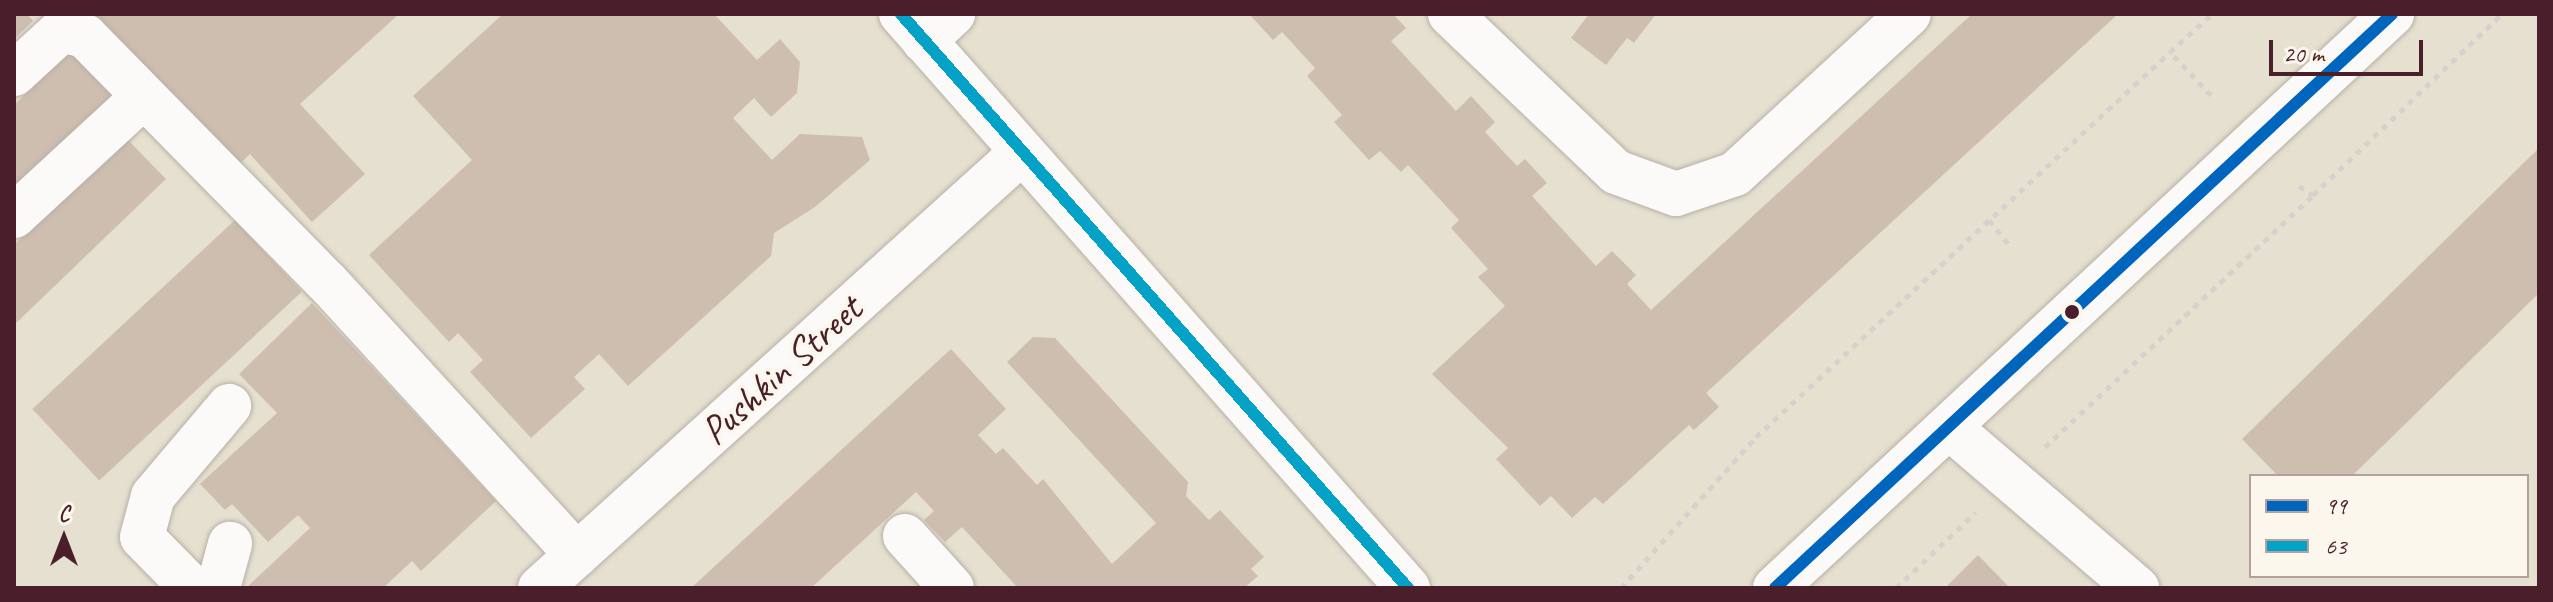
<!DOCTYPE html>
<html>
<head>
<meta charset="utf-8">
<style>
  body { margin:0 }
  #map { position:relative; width:2553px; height:602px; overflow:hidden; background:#e6e0d0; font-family:Caveat,sans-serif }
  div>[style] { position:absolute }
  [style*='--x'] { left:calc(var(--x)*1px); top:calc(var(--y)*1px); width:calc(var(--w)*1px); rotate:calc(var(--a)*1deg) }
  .building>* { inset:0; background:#cebeb0; transform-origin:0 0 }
  .path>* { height:5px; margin-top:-2.5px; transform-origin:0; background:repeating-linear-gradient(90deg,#d5d2ce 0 6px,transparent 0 12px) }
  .roads { filter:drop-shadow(0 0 2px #b7b0a6) drop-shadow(0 0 2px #b7b0a6) }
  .minor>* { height:44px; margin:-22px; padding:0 22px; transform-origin:22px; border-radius:22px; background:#fbfaf8 }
  .major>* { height:44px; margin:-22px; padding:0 22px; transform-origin:22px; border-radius:22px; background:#fbfaf8 }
  .bus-1>* { height:12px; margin:-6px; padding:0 6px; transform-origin:6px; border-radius:6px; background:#0065bd }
  .bus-2>* { height:12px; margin:-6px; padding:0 6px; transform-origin:6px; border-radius:6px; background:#04a2c6 }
  .dots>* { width:22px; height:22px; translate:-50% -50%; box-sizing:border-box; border:4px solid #fbf7ec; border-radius:50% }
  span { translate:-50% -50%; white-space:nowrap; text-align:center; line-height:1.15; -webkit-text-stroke:7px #fbf7ec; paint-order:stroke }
  .street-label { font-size:40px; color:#4a1f2b }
  .frame { position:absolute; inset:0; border:16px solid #4a1f2b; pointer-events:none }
  .legend { position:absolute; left:2249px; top:474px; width:280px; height:104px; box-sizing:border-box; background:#fbf7ec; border:2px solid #b4a19f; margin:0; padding:10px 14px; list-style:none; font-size:24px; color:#4a1f2b }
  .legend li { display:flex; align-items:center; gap:16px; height:40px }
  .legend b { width:40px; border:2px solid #b4a19f }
  .north { position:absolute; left:24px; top:498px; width:80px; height:80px; -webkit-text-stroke:6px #fbf7ec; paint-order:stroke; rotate:0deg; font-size:22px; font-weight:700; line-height:32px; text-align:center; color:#4a1f2b }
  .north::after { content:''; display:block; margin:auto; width:28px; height:36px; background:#4a1f2b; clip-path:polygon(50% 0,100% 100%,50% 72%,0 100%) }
  .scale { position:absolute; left:2269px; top:40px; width:154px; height:36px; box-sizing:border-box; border:4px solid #4a1f2b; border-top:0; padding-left:10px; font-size:24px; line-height:28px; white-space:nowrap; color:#4a1f2b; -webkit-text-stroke:6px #fbf7ec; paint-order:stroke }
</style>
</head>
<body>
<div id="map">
  <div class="building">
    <i style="clip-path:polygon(14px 14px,27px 14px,33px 21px,14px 39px)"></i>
    <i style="clip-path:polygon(79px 14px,399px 14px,300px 104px,365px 174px,312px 222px,250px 154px,228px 175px)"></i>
    <i style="clip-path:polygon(503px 14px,714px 14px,757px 60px,780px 39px,800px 62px,797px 93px,771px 117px,754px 98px,733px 118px,772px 160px,800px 134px,862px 137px,870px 160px,815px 207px,774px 233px,771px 256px,628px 386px,599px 354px,574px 377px,585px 389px,531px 438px,470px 372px,483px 360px,458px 333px,449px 342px,369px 255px,472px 160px,413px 96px)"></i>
    <i style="clip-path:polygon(1249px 14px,1393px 14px,1406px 28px,1391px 41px,1456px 111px,1471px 96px,1495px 122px,1485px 132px,1517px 166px,1525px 159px,1547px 183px,1532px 196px,1596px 266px,1612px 251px,1636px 275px,1627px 284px,1651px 310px,1972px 14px,2118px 14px,1706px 393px,1719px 407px,1694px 430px,1689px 425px,1603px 504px,1595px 497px,1572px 518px,1551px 496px,1540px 506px,1496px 459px,1508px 448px,1432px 374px,1505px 306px,1478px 277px,1488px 269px,1451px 228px,1459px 220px,1408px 165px,1401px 172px,1380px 151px,1369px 160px,1334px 122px,1342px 115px,1307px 76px,1315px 68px,1282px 32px,1273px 40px)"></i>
    <i style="clip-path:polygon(1589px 14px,1656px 14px,1634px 43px,1627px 38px,1606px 65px,1571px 38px)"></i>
    <i style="clip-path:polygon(70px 52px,114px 98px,14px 192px,14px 105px)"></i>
    <i style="clip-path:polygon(126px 138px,166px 179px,14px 325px,14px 245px)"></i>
    <i style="clip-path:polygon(2539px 148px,2539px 293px,2352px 476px,2278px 476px,2242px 439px)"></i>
    <i style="left:235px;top:220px;width:98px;height:277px;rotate:47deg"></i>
    <i style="clip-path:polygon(312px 303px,496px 501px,421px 571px,412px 561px,383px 588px,246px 588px,310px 528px,298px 515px,268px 542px,232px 504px,225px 510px,200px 484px,277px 413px,239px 374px)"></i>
    <i style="clip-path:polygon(1033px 337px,1055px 338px,1188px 482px,1186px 496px,1209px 520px,1220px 510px,1264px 557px,1251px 569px,1258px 576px,1244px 588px,1018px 588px,962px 527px,945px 542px,924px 520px,934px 511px,916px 492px,811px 588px,691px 588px,951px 349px,1006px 409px,978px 435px,996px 454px,1003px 448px,1037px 485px,1043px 479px,1112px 564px,1156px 523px,1007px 362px)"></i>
    <i style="clip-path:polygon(1978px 555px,2010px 588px,1945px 588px)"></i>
  </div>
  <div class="path">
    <i style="--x:2211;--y:95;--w:59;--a:-133.6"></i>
    <i style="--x:2170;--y:52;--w:57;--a:-42.1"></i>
    <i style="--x:2299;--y:186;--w:17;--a:33"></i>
    <i style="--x:2313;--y:195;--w:262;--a:-43.8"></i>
    <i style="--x:1989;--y:220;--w:36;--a:51"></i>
    <i style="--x:2045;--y:447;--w:368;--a:-43.2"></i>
    <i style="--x:1621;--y:588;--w:203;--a:-48.2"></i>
    <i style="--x:1756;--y:437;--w:565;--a:-42.92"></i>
    <i style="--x:1896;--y:588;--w:110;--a:-43.5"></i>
  </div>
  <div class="roads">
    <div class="minor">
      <i style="--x:901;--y:14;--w:766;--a:48.55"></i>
      <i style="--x:1450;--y:14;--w:229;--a:43.6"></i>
      <i style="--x:1616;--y:172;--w:64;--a:20.1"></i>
      <i style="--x:1676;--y:194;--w:62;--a:-18.7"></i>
      <i style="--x:1735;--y:174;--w:236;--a:-42.6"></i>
      <i style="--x:924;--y:41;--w:40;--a:-43"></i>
      <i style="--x:14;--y:74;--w:65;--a:-42.5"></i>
      <i style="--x:62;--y:30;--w:24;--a:15"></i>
      <i style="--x:85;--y:36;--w:345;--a:45.5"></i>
      <i style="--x:327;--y:282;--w:370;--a:47.5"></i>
      <i style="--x:14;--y:216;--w:174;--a:-42.7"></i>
      <i style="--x:1949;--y:427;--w:248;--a:40.6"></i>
      <i style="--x:905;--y:536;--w:70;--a:47.9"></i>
      <i style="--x:192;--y:588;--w:71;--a:-134.4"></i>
      <i style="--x:142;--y:537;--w:42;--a:-75"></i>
      <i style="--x:153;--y:496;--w:118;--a:-49.8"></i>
      <i style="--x:218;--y:588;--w:46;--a:-74.7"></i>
      <i style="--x:540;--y:588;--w:650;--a:-42.13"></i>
    </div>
    <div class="major">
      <i style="--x:1775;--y:588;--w:843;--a:-42.93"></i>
    </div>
  </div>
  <div class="bus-1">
    <i style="--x:1775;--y:588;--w:843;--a:-42.93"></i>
  </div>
  <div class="bus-2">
    <i style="--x:901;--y:14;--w:766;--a:48.55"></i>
  </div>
  <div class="dots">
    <i style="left:2072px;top:312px;background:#4a1f2b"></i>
  </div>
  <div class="street-label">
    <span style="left:781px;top:370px;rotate:-42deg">Pushkin Street</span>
  </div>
  <div class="frame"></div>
  <ul class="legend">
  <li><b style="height:10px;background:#0065bd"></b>99</li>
  <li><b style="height:10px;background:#04a2c6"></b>63</li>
  </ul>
  <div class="north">С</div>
  <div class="scale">20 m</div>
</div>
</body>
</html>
